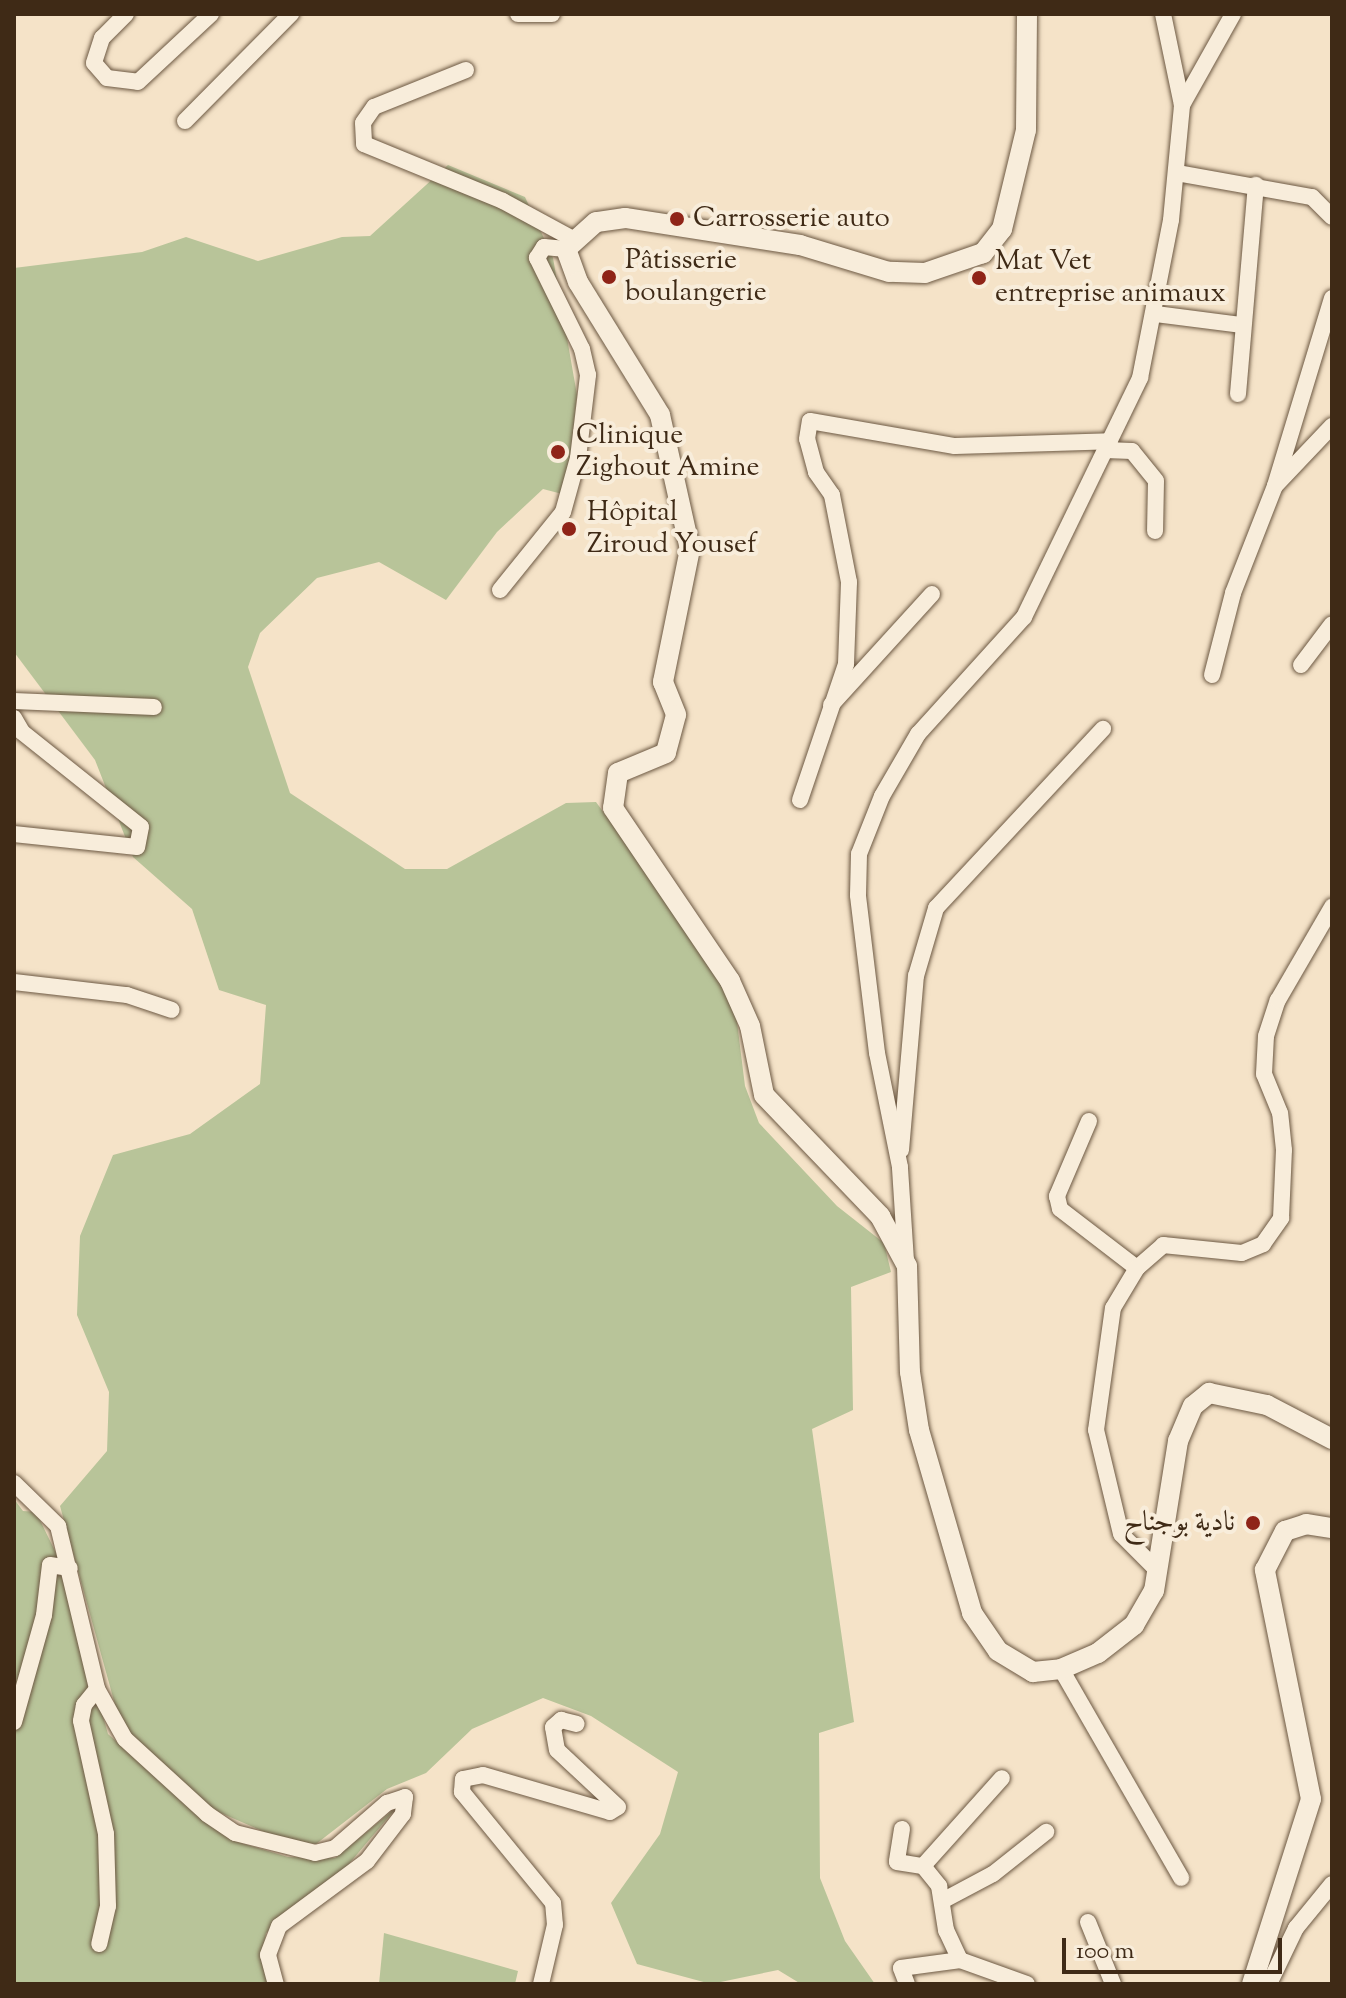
<!DOCTYPE html>
<html>
<head>
<meta charset="utf-8">
<style>
  body { margin:0 }
  #map { position:relative; width:1346px; height:1998px; overflow:hidden; background:#f5e3c8; font-family:"Sorts Mill Goudy",Amiri,serif }
  div>[style] { position:absolute }
  [style*='--x'] { left:calc(var(--x)*1px); top:calc(var(--y)*1px); width:calc(var(--w)*1px); rotate:calc(var(--a)*1deg) }
  .green>* { inset:0; background:#b8c499 }
  .roads { filter:drop-shadow(0 0 2px #6c5842) drop-shadow(0 0 2px #6c5842) }
  .minor>* { height:16px; margin:-8px; padding:0 8px; transform-origin:8px; border-radius:8px; background:#f8eddb }
  .tertiary>* { height:20px; margin:-10px; padding:0 10px; transform-origin:10px; border-radius:10px; background:#f8eddb }
  .dots>* { width:22px; height:22px; translate:-50% -50%; box-sizing:border-box; border:4px solid #f8eddb; border-radius:50% }
  span { translate:-50% -50%; white-space:nowrap; text-align:center; line-height:1.15; -webkit-text-stroke:8px #f8eddb; paint-order:stroke }
  .poi-label { font-size:28px; color:#3f2a16 }
  .left { translate:0 -50%; text-align:left }
  .right { translate:-100% -50%; text-align:right }
  .frame { position:absolute; inset:0; border:16px solid #3f2a16; pointer-events:none }
  .scale { position:absolute; left:1062px; top:1938px; width:220px; height:36px; box-sizing:border-box; border:4px solid #3f2a16; border-top:0; padding-left:10px; font-size:24px; line-height:28px; white-space:nowrap; color:#3f2a16; -webkit-text-stroke:6px #f8eddb; paint-order:stroke }
</style>
</head>
<body>
<div id="map">
  <div class="green">
    <i style="clip-path:polygon(448px 165px,525px 197px,553px 258px,577px 395px,566px 495px,543px 489px,497px 532px,446px 600px,379px 562px,317px 578px,260px 633px,248px 667px,290px 793px,405px 869px,447px 869px,566px 803px,596px 802px,733px 990px,745px 1086px,759px 1123px,837px 1206px,884px 1243px,891px 1272px,851px 1287px,853px 1410px,812px 1429px,854px 1722px,819px 1733px,820px 1878px,845px 1941px,875px 1984px,801px 1984px,778px 1970px,711px 1984px,637px 1964px,611px 1903px,660px 1834px,678px 1772px,591px 1716px,543px 1698px,472px 1729px,426px 1773px,387px 1789px,316px 1844px,283px 1840px,207px 1807px,159px 1768px,119px 1719px,60px 1506px,107px 1451px,109px 1392px,77px 1315px,80px 1236px,113px 1155px,190px 1134px,260px 1084px,266px 1005px,219px 990px,192px 909px,133px 857px,95px 760px,14px 652px,14px 268px,142px 252px,186px 237px,258px 261px,342px 237px,370px 236px)"></i>
    <i style="clip-path:polygon(14px 1499px,23px 1511px,36px 1512px,56px 1553px,108px 1734px,194px 1810px,241px 1843px,288px 1857px,335px 1858px,397px 1807px,348px 1865px,266px 1933px,261px 1960px,270px 1984px,14px 1984px)"></i>
    <i style="clip-path:polygon(384px 1933px,518px 1971px,515px 1984px,379px 1984px)"></i>
  </div>
  <div class="roads">
    <div class="minor">
      <i style="--x:126;--y:14;--w:34;--a:135"></i>
      <i style="--x:102;--y:38;--w:26;--a:108"></i>
      <i style="--x:94;--y:63;--w:20;--a:49"></i>
      <i style="--x:107;--y:78;--w:31;--a:7"></i>
      <i style="--x:138;--y:82;--w:100;--a:-43"></i>
      <i style="--x:518;--y:14;--w:34;--a:0"></i>
      <i style="--x:466;--y:70;--w:99;--a:158.1"></i>
      <i style="--x:374;--y:107;--w:19;--a:125"></i>
      <i style="--x:363;--y:123;--w:21;--a:87"></i>
      <i style="--x:364;--y:144;--w:150;--a:22.3"></i>
      <i style="--x:503;--y:201;--w:80;--a:28.5"></i>
      <i style="--x:1182;--y:105;--w:104;--a:-60.7"></i>
      <i style="--x:185;--y:121;--w:151;--a:-45.3"></i>
      <i style="--x:1177;--y:173;--w:137;--a:10.1"></i>
      <i style="--x:1312;--y:197;--w:28;--a:45"></i>
      <i style="--x:1332;--y:298;--w:196;--a:106.9"></i>
      <i style="--x:1275;--y:486;--w:83;--a:-46.5"></i>
      <i style="--x:1156;--y:314;--w:87;--a:7.3"></i>
      <i style="--x:1238;--y:394;--w:210;--a:-85.1"></i>
      <i style="--x:1105;--y:450;--w:27;--a:2"></i>
      <i style="--x:1132;--y:451;--w:38;--a:51"></i>
      <i style="--x:1156;--y:481;--w:50;--a:91.1"></i>
      <i style="--x:500;--y:590;--w:100;--a:-51.1"></i>
      <i style="--x:563;--y:512;--w:56;--a:-74.5"></i>
      <i style="--x:578;--y:458;--w:84;--a:-83.1"></i>
      <i style="--x:588;--y:375;--w:27;--a:-103"></i>
      <i style="--x:582;--y:349;--w:102;--a:-116.3"></i>
      <i style="--x:537;--y:258;--w:13;--a:-58"></i>
      <i style="--x:544;--y:247;--w:22;--a:5"></i>
      <i style="--x:1301;--y:665;--w:51;--a:-52.9"></i>
      <i style="--x:1212;--y:675;--w:85;--a:-75.6"></i>
      <i style="--x:1233;--y:593;--w:115;--a:-68.6"></i>
      <i style="--x:14;--y:701;--w:140;--a:2.5"></i>
      <i style="--x:831;--y:705;--w:150;--a:-47.7"></i>
      <i style="--x:14;--y:718;--w:16;--a:60"></i>
      <i style="--x:22;--y:732;--w:152;--a:38.6"></i>
      <i style="--x:141;--y:827;--w:20;--a:101"></i>
      <i style="--x:137;--y:847;--w:124;--a:-174"></i>
      <i style="--x:800;--y:800;--w:144;--a:-71.3"></i>
      <i style="--x:846;--y:664;--w:82;--a:-87.9"></i>
      <i style="--x:849;--y:582;--w:89;--a:-101.1"></i>
      <i style="--x:832;--y:495;--w:28;--a:-125"></i>
      <i style="--x:816;--y:472;--w:34;--a:-105"></i>
      <i style="--x:807;--y:439;--w:18;--a:-81"></i>
      <i style="--x:810;--y:421;--w:147;--a:9.8"></i>
      <i style="--x:955;--y:446;--w:155;--a:-1.8"></i>
      <i style="--x:14;--y:982;--w:114;--a:6.6"></i>
      <i style="--x:127;--y:995;--w:47;--a:18.4"></i>
      <i style="--x:1089;--y:1121;--w:82;--a:113.1"></i>
      <i style="--x:1057;--y:1196;--w:13;--a:77"></i>
      <i style="--x:1060;--y:1209;--w:97;--a:37.5"></i>
      <i style="--x:901;--y:1150;--w:175;--a:-85.1"></i>
      <i style="--x:916;--y:976;--w:71;--a:-73.6"></i>
      <i style="--x:936;--y:908;--w:245;--a:-47"></i>
      <i style="--x:906;--y:1261;--w:94;--a:-93.7"></i>
      <i style="--x:900;--y:1167;--w:116;--a:-101.4"></i>
      <i style="--x:877;--y:1053;--w:159;--a:-96.9"></i>
      <i style="--x:858;--y:895;--w:41;--a:-88.6"></i>
      <i style="--x:859;--y:854;--w:62;--a:-68.4"></i>
      <i style="--x:882;--y:796;--w:72;--a:-59.9"></i>
      <i style="--x:918;--y:734;--w:158;--a:-47.8"></i>
      <i style="--x:1024;--y:617;--w:266;--a:-64.1"></i>
      <i style="--x:1140;--y:378;--w:161;--a:-78.9"></i>
      <i style="--x:1171;--y:220;--w:116;--a:-84.5"></i>
      <i style="--x:1182;--y:105;--w:93;--a:-101.8"></i>
      <i style="--x:14;--y:1483;--w:62;--a:44.3"></i>
      <i style="--x:58;--y:1526;--w:168;--a:76.5"></i>
      <i style="--x:97;--y:1689;--w:57;--a:60.8"></i>
      <i style="--x:125;--y:1739;--w:111;--a:42.4"></i>
      <i style="--x:207;--y:1814;--w:34;--a:34"></i>
      <i style="--x:235;--y:1833;--w:82;--a:14"></i>
      <i style="--x:315;--y:1853;--w:21;--a:-14"></i>
      <i style="--x:335;--y:1848;--w:69;--a:-40.9"></i>
      <i style="--x:387;--y:1803;--w:19;--a:-18"></i>
      <i style="--x:405;--y:1797;--w:17;--a:97"></i>
      <i style="--x:403;--y:1814;--w:59;--a:127.5"></i>
      <i style="--x:367;--y:1861;--w:109;--a:143.5"></i>
      <i style="--x:279;--y:1926;--w:31;--a:111"></i>
      <i style="--x:268;--y:1955;--w:30;--a:75"></i>
      <i style="--x:1156;--y:1569;--w:49;--a:-135"></i>
      <i style="--x:1121;--y:1534;--w:107;--a:-103.5"></i>
      <i style="--x:1096;--y:1430;--w:123;--a:-82.1"></i>
      <i style="--x:1113;--y:1308;--w:47;--a:-59"></i>
      <i style="--x:1137;--y:1268;--w:35;--a:-41"></i>
      <i style="--x:1163;--y:1245;--w:79;--a:5.8"></i>
      <i style="--x:1242;--y:1253;--w:23;--a:-23"></i>
      <i style="--x:1263;--y:1244;--w:32;--a:-55"></i>
      <i style="--x:1281;--y:1218;--w:68;--a:-87.5"></i>
      <i style="--x:1284;--y:1150;--w:37;--a:-96"></i>
      <i style="--x:1280;--y:1113;--w:42;--a:-112.3"></i>
      <i style="--x:1264;--y:1074;--w:38;--a:-87"></i>
      <i style="--x:1266;--y:1036;--w:38;--a:-72"></i>
      <i style="--x:1278;--y:1000;--w:108;--a:-59.9"></i>
      <i style="--x:1061;--y:1669;--w:241;--a:60.1"></i>
      <i style="--x:97;--y:1689;--w:21;--a:129"></i>
      <i style="--x:84;--y:1705;--w:16;--a:101"></i>
      <i style="--x:81;--y:1721;--w:116;--a:77.5"></i>
      <i style="--x:106;--y:1834;--w:72;--a:88.4"></i>
      <i style="--x:108;--y:1906;--w:39;--a:103"></i>
      <i style="--x:14;--y:1722;--w:111;--a:-74.3"></i>
      <i style="--x:44;--y:1615;--w:50;--a:-83.2"></i>
      <i style="--x:50;--y:1565;--w:20;--a:9"></i>
      <i style="--x:902;--y:1829;--w:33;--a:99"></i>
      <i style="--x:897;--y:1862;--w:26;--a:9"></i>
      <i style="--x:923;--y:1866;--w:26;--a:51"></i>
      <i style="--x:939;--y:1886;--w:45;--a:81"></i>
      <i style="--x:946;--y:1930;--w:33;--a:65"></i>
      <i style="--x:923;--y:1866;--w:118;--a:-48.1"></i>
      <i style="--x:944;--y:1900;--w:55;--a:-28"></i>
      <i style="--x:993;--y:1874;--w:68;--a:-38.4"></i>
      <i style="--x:1088;--y:1922;--w:67;--a:68"></i>
      <i style="--x:541;--y:1984;--w:61;--a:-76.7"></i>
      <i style="--x:555;--y:1925;--w:22;--a:-95"></i>
      <i style="--x:553;--y:1903;--w:144;--a:-129.3"></i>
      <i style="--x:462;--y:1792;--w:13;--a:-86"></i>
      <i style="--x:463;--y:1779;--w:20;--a:-11"></i>
      <i style="--x:483;--y:1775;--w:132;--a:16.2"></i>
      <i style="--x:610;--y:1812;--w:9;--a:-32"></i>
      <i style="--x:618;--y:1807;--w:83;--a:-136.9"></i>
      <i style="--x:557;--y:1750;--w:23;--a:-100"></i>
      <i style="--x:553;--y:1727;--w:11;--a:-41"></i>
      <i style="--x:561;--y:1720;--w:16;--a:14"></i>
      <i style="--x:907;--y:1984;--w:17;--a:-111"></i>
      <i style="--x:901;--y:1968;--w:60;--a:-7.7"></i>
      <i style="--x:960;--y:1960;--w:71;--a:19.7"></i>
      <i style="--x:1269;--y:1984;--w:62;--a:-64.3"></i>
      <i style="--x:1296;--y:1928;--w:57;--a:-50.7"></i>
    </div>
    <div class="tertiary">
      <i style="--x:1027;--y:14;--w:116;--a:90.5"></i>
      <i style="--x:1026;--y:130;--w:102;--a:103.6"></i>
      <i style="--x:1002;--y:229;--w:31;--a:128"></i>
      <i style="--x:983;--y:253;--w:61;--a:161"></i>
      <i style="--x:925;--y:273;--w:36;--a:-178"></i>
      <i style="--x:889;--y:272;--w:93;--a:-163.1"></i>
      <i style="--x:800;--y:245;--w:177;--a:-171.2"></i>
      <i style="--x:625;--y:218;--w:29;--a:172"></i>
      <i style="--x:596;--y:222;--w:40;--a:138"></i>
      <i style="--x:566;--y:249;--w:35;--a:70"></i>
      <i style="--x:578;--y:282;--w:156;--a:58.3"></i>
      <i style="--x:660;--y:415;--w:137;--a:77.4"></i>
      <i style="--x:690;--y:549;--w:136;--a:101.5"></i>
      <i style="--x:663;--y:682;--w:35;--a:68"></i>
      <i style="--x:676;--y:715;--w:39;--a:105"></i>
      <i style="--x:666;--y:753;--w:52;--a:157.4"></i>
      <i style="--x:618;--y:773;--w:35;--a:98"></i>
      <i style="--x:613;--y:808;--w:209;--a:55.9"></i>
      <i style="--x:730;--y:981;--w:49;--a:66"></i>
      <i style="--x:750;--y:1026;--w:70;--a:78.5"></i>
      <i style="--x:764;--y:1095;--w:168;--a:46.2"></i>
      <i style="--x:880;--y:1216;--w:57;--a:61.6"></i>
      <i style="--x:907;--y:1266;--w:106;--a:88.4"></i>
      <i style="--x:910;--y:1372;--w:59;--a:81.2"></i>
      <i style="--x:919;--y:1430;--w:191;--a:73.8"></i>
      <i style="--x:972;--y:1613;--w:46;--a:55.6"></i>
      <i style="--x:998;--y:1651;--w:41;--a:31"></i>
      <i style="--x:1033;--y:1672;--w:28;--a:-6"></i>
      <i style="--x:1061;--y:1669;--w:40;--a:-23.4"></i>
      <i style="--x:1098;--y:1653;--w:46;--a:-37.9"></i>
      <i style="--x:1134;--y:1625;--w:39;--a:-60"></i>
      <i style="--x:1154;--y:1591;--w:152;--a:-80.9"></i>
      <i style="--x:1178;--y:1441;--w:38;--a:-67"></i>
      <i style="--x:1193;--y:1406;--w:21;--a:-39"></i>
      <i style="--x:1209;--y:1393;--w:59;--a:11.7"></i>
      <i style="--x:1267;--y:1405;--w:73;--a:27.6"></i>
      <i style="--x:1252;--y:1984;--w:194;--a:-72.3"></i>
      <i style="--x:1311;--y:1799;--w:234;--a:-101.4"></i>
      <i style="--x:1265;--y:1570;--w:44;--a:-62.9"></i>
      <i style="--x:1285;--y:1531;--w:22;--a:-18"></i>
      <i style="--x:1306;--y:1524;--w:26;--a:9"></i>
    </div>
  </div>
  <div class="dots">
    <i style="left:677px;top:219px;background:#8f2418"></i>
    <i style="left:609px;top:277px;background:#8f2418"></i>
    <i style="left:979px;top:278px;background:#8f2418"></i>
    <i style="left:558px;top:452px;background:#8f2418"></i>
    <i style="left:569px;top:529px;background:#8f2418"></i>
    <i style="left:1253px;top:1523px;background:#8f2418"></i>
  </div>
  <div class="poi-label">
    <span class="left" style="left:693px;top:219px">Carrosserie auto</span>
    <span class="left" style="left:625px;top:277px">Pâtisserie<br>boulangerie</span>
    <span class="left" style="left:995px;top:278px">Mat Vet<br>entreprise animaux</span>
    <span class="left" style="left:576px;top:452px">Clinique<br>Zighout Amine</span>
    <span class="left" style="left:587px;top:529px">Hôpital<br>Ziroud Yousef</span>
    <span class="right" style="left:1235px;top:1523px">نادية بوجناح</span>
  </div>
  <div class="frame"></div>
  <div class="scale">100 m</div>
</div>
</body>
</html>
